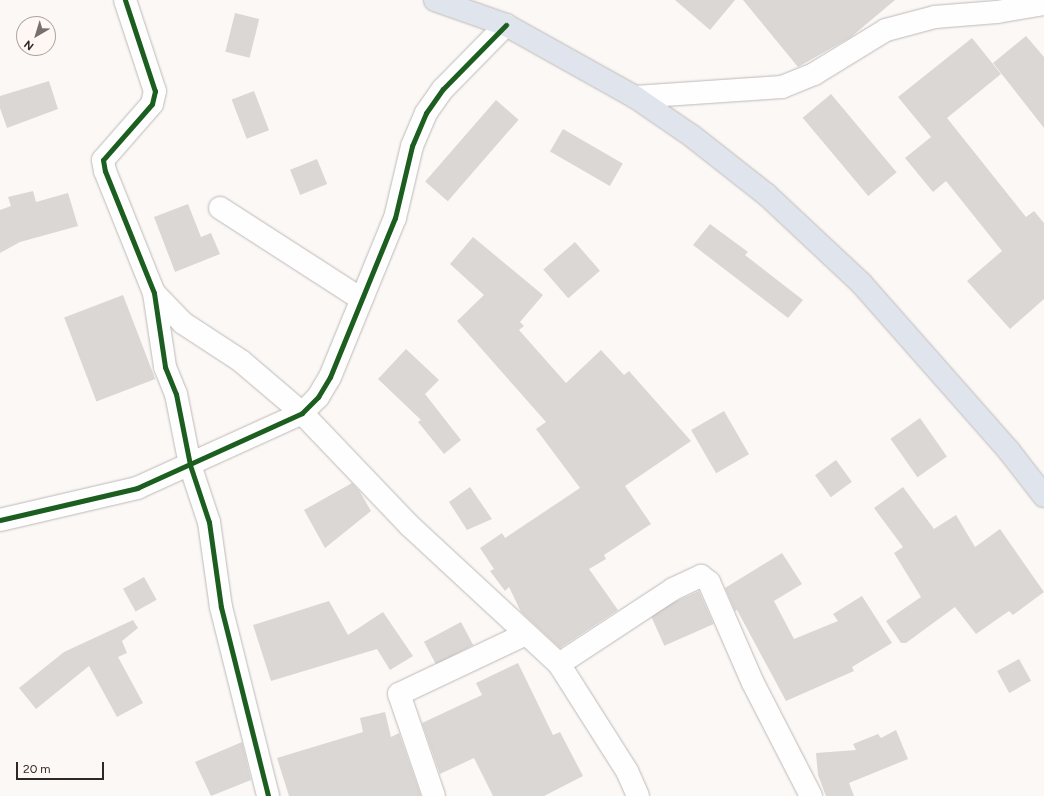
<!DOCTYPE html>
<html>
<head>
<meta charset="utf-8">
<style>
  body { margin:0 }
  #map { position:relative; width:1044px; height:796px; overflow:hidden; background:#fcf8f6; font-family:Figtree,sans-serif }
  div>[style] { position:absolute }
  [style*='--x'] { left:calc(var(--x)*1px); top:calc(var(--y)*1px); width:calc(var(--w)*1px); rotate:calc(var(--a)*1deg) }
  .building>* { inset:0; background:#dbd7d5; transform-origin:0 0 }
  .roads { filter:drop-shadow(0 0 1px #bdb9b7) drop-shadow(0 0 1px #bdb9b7) }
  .minor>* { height:22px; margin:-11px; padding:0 11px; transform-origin:11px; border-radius:11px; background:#fffefe }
  .trunk>* { height:22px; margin:-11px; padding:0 11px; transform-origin:11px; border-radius:11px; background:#e0e5ed }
  .cycleway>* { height:5px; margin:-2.5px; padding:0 2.5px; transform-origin:2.5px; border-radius:2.5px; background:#1b5e20 }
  span { translate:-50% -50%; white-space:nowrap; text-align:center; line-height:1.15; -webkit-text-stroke:3.5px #fff7f3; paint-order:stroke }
  .north { position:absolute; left:16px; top:16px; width:40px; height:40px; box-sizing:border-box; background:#fff7f3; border:1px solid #aba5a1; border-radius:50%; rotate:218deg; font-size:11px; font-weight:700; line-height:16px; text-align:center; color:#2e2927 }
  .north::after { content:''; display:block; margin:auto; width:14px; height:18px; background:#76716f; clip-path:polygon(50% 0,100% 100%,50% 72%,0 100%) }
  .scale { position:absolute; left:16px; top:762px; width:88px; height:18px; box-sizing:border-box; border:2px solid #2e2927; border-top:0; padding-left:5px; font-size:12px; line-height:14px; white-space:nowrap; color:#2e2927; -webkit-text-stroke:3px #fff7f3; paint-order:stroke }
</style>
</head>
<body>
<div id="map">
  <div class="building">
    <i style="clip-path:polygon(675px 0,735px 0,710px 30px)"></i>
    <i style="clip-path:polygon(743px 0,895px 0,851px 37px,798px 67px)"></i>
    <i style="left:235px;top:13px;width:25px;height:40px;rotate:14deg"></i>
    <i style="clip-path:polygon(1026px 36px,1044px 57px,1044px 128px,993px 63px)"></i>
    <i style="clip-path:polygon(972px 38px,1001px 74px,947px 118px,1026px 217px,1034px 211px,1044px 223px,1044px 299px,1010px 329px,967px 281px,1002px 251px,946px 181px,933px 192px,905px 158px,931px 137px,898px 97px)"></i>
    <i style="clip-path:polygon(49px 81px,58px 109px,7px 128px,0 108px,0 96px)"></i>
    <i style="left:254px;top:91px;width:42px;height:24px;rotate:69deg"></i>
    <i style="left:831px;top:94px;width:102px;height:37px;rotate:50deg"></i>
    <i style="left:496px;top:100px;width:30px;height:108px;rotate:41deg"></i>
    <i style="left:563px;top:129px;width:69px;height:26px;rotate:30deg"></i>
    <i style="left:317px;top:159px;width:27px;height:29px;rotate:68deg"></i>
    <i style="clip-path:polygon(33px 191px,36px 202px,68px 193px,78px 226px,20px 242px,0 253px,0 210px,11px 206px,8px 197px)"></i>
    <i style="clip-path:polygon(188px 204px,201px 237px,211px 233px,220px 254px,175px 272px,154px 217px)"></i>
    <i style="clip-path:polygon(710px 224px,748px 252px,745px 255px,803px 300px,788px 318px,693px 245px)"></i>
    <i style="clip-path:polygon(473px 237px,543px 295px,520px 322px,524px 326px,519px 330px,566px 383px,601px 350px,624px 375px,629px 371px,691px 441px,625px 486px,651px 524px,604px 555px,606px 559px,589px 569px,618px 610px,560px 648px,521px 612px,509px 587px,505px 591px,490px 571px,494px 569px,480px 548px,502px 533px,505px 538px,580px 488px,536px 429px,546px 422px,457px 321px,484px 295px,450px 264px)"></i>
    <i style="left:575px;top:242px;width:38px;height:42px;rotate:49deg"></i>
    <i style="left:123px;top:295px;width:90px;height:63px;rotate:69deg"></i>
    <i style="clip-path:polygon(406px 349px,439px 380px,425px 394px,461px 440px,444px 454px,418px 422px,421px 420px,378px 379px)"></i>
    <i style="left:724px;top:411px;width:50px;height:38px;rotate:60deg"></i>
    <i style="left:920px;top:418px;width:47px;height:36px;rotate:55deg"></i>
    <i style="left:836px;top:460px;width:27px;height:26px;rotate:54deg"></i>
    <i style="clip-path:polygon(352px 483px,360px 492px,371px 511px,325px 548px,304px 510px)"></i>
    <i style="clip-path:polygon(470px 487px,492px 519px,467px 530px,449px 502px)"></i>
    <i style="clip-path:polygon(903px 487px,934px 529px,956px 515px,975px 547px,1000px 529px,1044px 592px,1013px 615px,1009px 611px,976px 634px,955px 607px,906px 643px,901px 643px,886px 621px,921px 597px,894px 553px,903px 547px,874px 508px)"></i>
    <i style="clip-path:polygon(782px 553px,802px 584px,774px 601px,794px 639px,838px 621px,833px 614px,862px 596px,892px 643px,852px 667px,854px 671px,786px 701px,737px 610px,735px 611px,725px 588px)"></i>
    <i style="left:144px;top:577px;width:26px;height:24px;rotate:61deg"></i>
    <i style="left:699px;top:591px;width:36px;height:54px;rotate:66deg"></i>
    <i style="clip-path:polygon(329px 601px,348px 635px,383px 612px,413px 656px,390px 670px,377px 649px,271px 681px,253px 625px)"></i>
    <i style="clip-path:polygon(133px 620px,138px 628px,122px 641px,127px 653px,118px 657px,143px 703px,117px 717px,89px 666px,36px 709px,19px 688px,64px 652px)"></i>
    <i style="left:461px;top:622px;width:26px;height:42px;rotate:62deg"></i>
    <i style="left:1019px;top:659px;width:25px;height:25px;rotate:61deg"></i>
    <i style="clip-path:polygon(518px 663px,553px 735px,560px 732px,583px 776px,544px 796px,493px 796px,474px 758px,440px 774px,422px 723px,482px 695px,476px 683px)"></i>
    <i style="clip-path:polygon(385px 712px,391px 737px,399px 733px,421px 796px,289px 796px,277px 758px,363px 732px,360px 718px)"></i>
    <i style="clip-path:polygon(896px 730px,908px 759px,849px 783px,854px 796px,826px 796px,818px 775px,816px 753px,856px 750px,853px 744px,878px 734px,881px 738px)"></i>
    <i style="clip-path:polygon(242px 742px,251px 780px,211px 796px,195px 762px)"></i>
  </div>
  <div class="roads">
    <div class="minor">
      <i style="--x:125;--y:0;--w:96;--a:71.8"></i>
      <i style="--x:155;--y:91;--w:13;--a:103"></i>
      <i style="--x:152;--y:104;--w:74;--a:131.2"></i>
      <i style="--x:103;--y:160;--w:11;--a:80"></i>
      <i style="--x:105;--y:171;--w:131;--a:68.1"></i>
      <i style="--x:154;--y:293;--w:75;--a:81.5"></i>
      <i style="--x:165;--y:367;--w:29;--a:68"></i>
      <i style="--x:176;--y:394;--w:72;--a:78.8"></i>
      <i style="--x:190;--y:465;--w:60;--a:71.6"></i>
      <i style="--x:209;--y:522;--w:86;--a:82"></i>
      <i style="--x:221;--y:607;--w:195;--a:76"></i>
      <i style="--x:635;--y:97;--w:147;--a:-3.9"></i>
      <i style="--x:782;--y:87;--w:35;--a:-22"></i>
      <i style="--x:814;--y:74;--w:84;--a:-31.4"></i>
      <i style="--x:886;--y:30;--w:51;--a:-14.9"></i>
      <i style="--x:935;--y:17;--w:62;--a:-4.6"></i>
      <i style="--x:997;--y:12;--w:48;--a:-9.7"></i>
      <i style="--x:220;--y:208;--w:168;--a:32.8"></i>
      <i style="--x:154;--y:293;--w:42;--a:46"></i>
      <i style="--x:183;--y:323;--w:69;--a:33.2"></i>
      <i style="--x:241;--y:361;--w:80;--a:40.4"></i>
      <i style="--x:302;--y:413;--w:156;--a:46.3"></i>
      <i style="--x:410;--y:526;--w:203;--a:42.8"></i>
      <i style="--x:559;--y:664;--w:127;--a:57.6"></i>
      <i style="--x:627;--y:771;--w:27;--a:66"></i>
      <i style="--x:0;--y:520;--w:141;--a:-13.1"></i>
      <i style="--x:137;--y:488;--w:181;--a:-24.4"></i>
      <i style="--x:302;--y:413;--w:23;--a:-45"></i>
      <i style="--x:318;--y:397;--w:23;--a:-59"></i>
      <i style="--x:330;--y:377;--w:172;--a:-67.8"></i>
      <i style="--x:395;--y:218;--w:74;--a:-76.7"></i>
      <i style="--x:412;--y:146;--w:36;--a:-67"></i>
      <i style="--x:426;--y:113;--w:29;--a:-55"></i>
      <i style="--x:443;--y:89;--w:90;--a:-45.5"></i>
      <i style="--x:559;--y:664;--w:136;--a:-33.3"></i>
      <i style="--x:673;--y:589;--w:31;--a:-25"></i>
      <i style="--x:701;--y:576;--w:10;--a:37"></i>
      <i style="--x:709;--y:582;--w:110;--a:66.5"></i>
      <i style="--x:753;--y:683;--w:127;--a:62.8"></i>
      <i style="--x:434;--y:796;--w:108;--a:-108.9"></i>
      <i style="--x:399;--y:694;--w:138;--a:-25.3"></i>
    </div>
    <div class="trunk">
      <i style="--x:435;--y:0;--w:75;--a:19.4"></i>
      <i style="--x:506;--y:25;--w:148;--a:29.2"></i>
      <i style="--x:635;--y:97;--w:69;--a:34.4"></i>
      <i style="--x:692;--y:136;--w:95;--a:38.2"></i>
      <i style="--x:767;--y:195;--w:129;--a:43.1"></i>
      <i style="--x:861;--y:283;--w:224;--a:48.6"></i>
      <i style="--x:1009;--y:451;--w:57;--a:52.1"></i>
    </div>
  </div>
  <div class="cycleway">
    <i style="--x:125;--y:0;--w:96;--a:71.8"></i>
    <i style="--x:155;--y:91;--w:13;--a:103"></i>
    <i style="--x:152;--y:104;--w:74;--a:131.2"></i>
    <i style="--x:103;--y:160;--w:11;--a:80"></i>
    <i style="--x:105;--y:171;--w:131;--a:68.1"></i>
    <i style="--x:154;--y:293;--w:75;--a:81.5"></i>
    <i style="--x:165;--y:367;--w:29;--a:68"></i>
    <i style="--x:176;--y:394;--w:72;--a:78.8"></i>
    <i style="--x:190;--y:465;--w:60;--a:71.6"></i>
    <i style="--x:209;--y:522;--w:86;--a:82"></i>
    <i style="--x:221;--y:607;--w:195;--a:76"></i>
    <i style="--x:0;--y:520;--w:141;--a:-13.1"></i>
    <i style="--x:137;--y:488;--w:181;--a:-24.4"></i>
    <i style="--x:302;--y:413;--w:23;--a:-45"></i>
    <i style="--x:318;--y:397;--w:23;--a:-59"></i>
    <i style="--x:330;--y:377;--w:172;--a:-67.8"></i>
    <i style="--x:395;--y:218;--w:74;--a:-76.7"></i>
    <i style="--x:412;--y:146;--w:36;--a:-67"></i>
    <i style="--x:426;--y:113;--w:29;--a:-55"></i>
    <i style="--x:443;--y:89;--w:90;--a:-45.5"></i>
  </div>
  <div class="north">N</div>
  <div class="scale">20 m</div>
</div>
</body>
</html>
